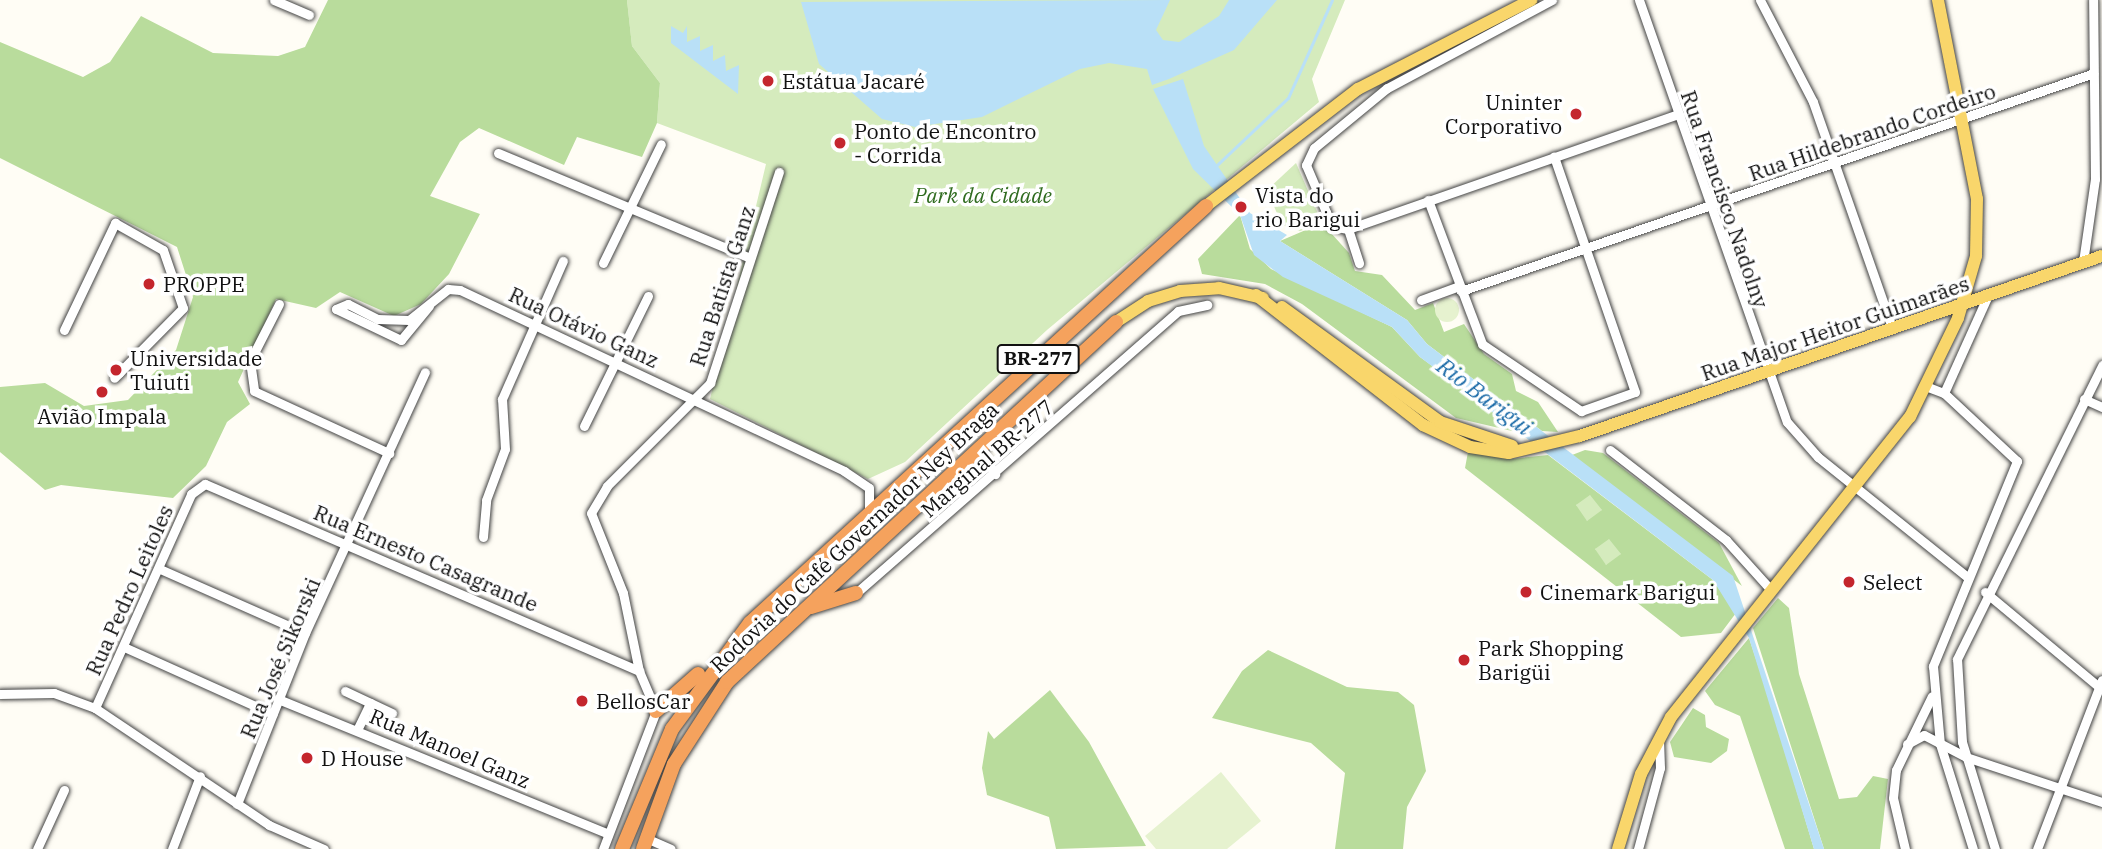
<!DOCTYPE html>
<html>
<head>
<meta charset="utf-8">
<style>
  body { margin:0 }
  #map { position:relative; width:2102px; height:849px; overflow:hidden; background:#fffdf5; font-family:"IBM Plex Serif",serif }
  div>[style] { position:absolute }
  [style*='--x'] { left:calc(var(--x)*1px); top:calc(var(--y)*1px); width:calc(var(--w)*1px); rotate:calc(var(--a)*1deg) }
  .green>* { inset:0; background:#d5ebbd }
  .round { border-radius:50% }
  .forest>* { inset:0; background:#b9dc9c }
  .pitch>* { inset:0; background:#e6f2cf }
  .water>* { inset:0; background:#b9e0f7 }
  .stream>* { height:2.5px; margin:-1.25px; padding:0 1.25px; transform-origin:1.25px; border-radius:1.25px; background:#b9e0f7 }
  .roads { filter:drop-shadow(0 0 2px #444) drop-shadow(0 0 2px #444) }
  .minor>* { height:9px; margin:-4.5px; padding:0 4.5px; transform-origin:4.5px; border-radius:4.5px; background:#fff }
  .major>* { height:12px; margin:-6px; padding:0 6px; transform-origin:6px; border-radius:6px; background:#f9d66b }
  .highway>* { height:14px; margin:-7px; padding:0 7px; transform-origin:7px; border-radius:7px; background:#f5a25d }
  .dots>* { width:19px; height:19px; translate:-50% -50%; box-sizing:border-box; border:4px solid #fff; border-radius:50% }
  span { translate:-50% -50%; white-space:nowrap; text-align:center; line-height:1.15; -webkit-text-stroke:7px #fff; paint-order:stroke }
  .shield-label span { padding:2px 5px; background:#fff; border:2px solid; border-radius:5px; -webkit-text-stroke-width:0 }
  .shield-label { font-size:19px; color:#111; font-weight:700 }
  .poi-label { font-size:21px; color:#111 }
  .left { translate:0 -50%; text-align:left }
  .right { translate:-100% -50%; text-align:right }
  .street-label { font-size:21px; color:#111 }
  .park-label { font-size:21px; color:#2f6b1f; font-style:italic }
  .water-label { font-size:23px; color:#1768a6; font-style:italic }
</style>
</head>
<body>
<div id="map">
  <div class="green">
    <i style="clip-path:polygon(627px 0,1345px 0,1312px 79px,1319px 102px,1047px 330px,905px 462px,868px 479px,710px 399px,766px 164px,657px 123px,660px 83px,632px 46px)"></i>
    <i style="clip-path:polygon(1296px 163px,1322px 223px,1300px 231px,1282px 225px,1267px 190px)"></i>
    <i class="round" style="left:1576px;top:495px;width:26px;height:26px"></i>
    <i class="round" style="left:1595px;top:539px;width:26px;height:26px"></i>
  </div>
  <div class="forest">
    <i style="clip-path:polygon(328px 0,627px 0,632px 46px,660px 83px,657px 123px,642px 157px,577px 137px,564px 165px,479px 128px,460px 142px,430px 196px,480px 214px,449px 274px,421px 304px,394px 316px,340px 292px,316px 308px,276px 299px,238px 382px,250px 404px,227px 422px,206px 466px,173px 498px,61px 485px,45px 490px,0 452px,0 387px,45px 383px,84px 406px,128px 400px,176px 350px,193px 297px,177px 247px,0 158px,0 42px,83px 77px,110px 62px,141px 16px,213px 53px,278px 56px,305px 47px)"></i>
    <i style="clip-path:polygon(1240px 215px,1250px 249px,1271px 269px,1392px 327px,1420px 357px,1525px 434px,1456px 418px,1302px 304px,1265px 284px,1202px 274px,1198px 259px)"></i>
    <i style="clip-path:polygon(1322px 223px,1349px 253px,1355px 271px,1382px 275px,1415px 310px,1433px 303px,1444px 332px,1464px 324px,1484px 354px,1512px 374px,1516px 391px,1538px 402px,1558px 432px,1542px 431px,1427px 344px,1407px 320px,1280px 241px)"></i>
    <i style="clip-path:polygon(1585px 450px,1603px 453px,1719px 543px,1742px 586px,1572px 455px)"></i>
    <i style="clip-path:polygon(evenodd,1468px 452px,1511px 459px,1548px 455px,1713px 580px,1736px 613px,1721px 633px,1681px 637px,1465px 468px,1468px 452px,1590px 495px,1602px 510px,1587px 521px,1576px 505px,1590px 495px,1468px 452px,1609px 539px,1621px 554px,1606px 565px,1595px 549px,1609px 539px)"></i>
    <i style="clip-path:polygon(1778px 598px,1789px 608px,1799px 674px,1839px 799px,1857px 797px,1873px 776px,1888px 779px,1880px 849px,1824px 849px,1753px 628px)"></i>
    <i style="clip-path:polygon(1749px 638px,1769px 698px,1814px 849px,1785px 849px,1740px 716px,1715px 705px,1705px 691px)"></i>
    <i style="clip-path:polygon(1268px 650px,1347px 687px,1398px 692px,1414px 705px,1426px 771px,1407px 807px,1403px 849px,1335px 849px,1345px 773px,1311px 743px,1212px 718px,1242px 671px)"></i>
    <i style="clip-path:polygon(1050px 690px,1089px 742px,1146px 846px,1056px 849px,1049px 817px,987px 795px,982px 768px,988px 731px,994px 739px)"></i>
    <i style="clip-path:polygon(1693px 708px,1705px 715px,1706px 727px,1729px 739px,1727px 751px,1711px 763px,1674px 757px,1670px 742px)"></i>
  </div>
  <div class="pitch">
    <i class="round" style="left:1435px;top:298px;width:24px;height:24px"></i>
    <i style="clip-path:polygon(1221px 772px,1261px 821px,1227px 849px,1156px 849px,1145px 836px)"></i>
  </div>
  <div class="water">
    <i style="clip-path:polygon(1170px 0,1156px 30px,1163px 40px,1179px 42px,1219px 16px,1229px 0,1277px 0,1234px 50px,1169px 79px,1152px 85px,1147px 69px,1109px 63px,1080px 69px,982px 117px,915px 127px,882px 119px,819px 64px,801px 2px)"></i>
    <i style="clip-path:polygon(671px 26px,683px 33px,687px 26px,687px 42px,700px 36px,700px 51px,713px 45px,713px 61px,725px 55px,726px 71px,739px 65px,738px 94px,671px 43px)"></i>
    <i style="clip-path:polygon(1183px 79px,1204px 146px,1250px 213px,1287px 235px,1280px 241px,1407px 320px,1427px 344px,1733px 576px,1824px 849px,1814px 849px,1749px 638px,1713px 580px,1420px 357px,1392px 327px,1283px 277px,1254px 255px,1240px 215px,1193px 169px,1153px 89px)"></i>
  </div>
  <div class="stream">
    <i style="--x:1216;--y:166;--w:99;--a:-43.4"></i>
    <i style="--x:1288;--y:98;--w:107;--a:-65.8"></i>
  </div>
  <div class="roads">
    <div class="minor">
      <i style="--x:274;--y:0;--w:38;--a:23"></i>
      <i style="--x:1552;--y:0;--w:187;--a:151.9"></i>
      <i style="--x:1387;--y:88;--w:94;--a:140.6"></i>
      <i style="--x:1314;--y:148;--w:19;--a:115"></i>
      <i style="--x:1306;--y:165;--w:66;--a:66.9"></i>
      <i style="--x:1332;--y:226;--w:16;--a:11"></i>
      <i style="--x:1348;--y:229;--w:349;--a:-19.2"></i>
      <i style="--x:1639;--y:0;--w:447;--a:70.7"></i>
      <i style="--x:1787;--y:422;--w:47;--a:48.5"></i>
      <i style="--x:1818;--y:457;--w:190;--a:38.8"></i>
      <i style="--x:1760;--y:0;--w:115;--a:62.5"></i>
      <i style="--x:1813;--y:102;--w:239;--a:70.7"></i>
      <i style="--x:498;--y:153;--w:271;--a:22.6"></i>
      <i style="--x:1428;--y:200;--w:154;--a:69.4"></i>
      <i style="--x:1482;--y:344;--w:120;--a:34.1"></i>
      <i style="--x:1581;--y:411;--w:57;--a:-19.4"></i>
      <i style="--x:1635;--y:392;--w:249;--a:-109"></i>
      <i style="--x:1348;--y:229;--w:36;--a:72"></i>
      <i style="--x:2083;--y:262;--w:84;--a:-81.8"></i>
      <i style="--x:2095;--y:179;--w:179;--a:-90.6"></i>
      <i style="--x:603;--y:263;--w:132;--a:-64"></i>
      <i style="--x:1461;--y:291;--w:669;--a:-19"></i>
      <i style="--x:1421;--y:300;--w:40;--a:-20.2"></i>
      <i style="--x:279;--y:304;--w:64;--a:117"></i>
      <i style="--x:250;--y:361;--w:30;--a:82"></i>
      <i style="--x:254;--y:391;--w:149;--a:24.7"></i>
      <i style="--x:429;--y:306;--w:44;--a:129.5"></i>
      <i style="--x:401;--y:340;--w:72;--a:-154.5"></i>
      <i style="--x:336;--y:309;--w:13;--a:-23"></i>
      <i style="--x:348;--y:304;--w:33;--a:27"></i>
      <i style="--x:377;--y:319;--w:32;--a:2"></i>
      <i style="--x:409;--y:320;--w:50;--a:-38.5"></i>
      <i style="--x:448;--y:289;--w:12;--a:5"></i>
      <i style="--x:460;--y:290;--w:425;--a:25.2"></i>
      <i style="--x:844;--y:471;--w:30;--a:34"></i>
      <i style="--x:869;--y:488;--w:24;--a:90"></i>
      <i style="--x:64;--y:330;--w:119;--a:-64.5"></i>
      <i style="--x:115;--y:223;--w:55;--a:29.4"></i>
      <i style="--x:163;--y:250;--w:61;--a:71"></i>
      <i style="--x:183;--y:308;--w:98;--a:134.6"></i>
      <i style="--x:1928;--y:387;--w:17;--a:21"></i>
      <i style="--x:1944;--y:393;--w:100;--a:43"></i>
      <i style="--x:2017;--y:461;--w:222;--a:112.3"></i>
      <i style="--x:1933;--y:666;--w:78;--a:84.9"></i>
      <i style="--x:1940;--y:744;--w:110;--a:72.6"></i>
      <i style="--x:1944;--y:393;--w:107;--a:-65.8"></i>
      <i style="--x:2084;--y:399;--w:20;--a:24"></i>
      <i style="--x:584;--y:426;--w:145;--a:-63.8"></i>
      <i style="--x:979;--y:449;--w:30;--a:57"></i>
      <i style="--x:1610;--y:450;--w:147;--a:37.8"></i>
      <i style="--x:1726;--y:540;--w:67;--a:48"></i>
      <i style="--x:483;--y:537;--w:37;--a:-85"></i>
      <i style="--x:486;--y:500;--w:54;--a:-69.6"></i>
      <i style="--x:505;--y:449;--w:50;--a:-93.4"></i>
      <i style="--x:502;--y:399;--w:151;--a:-66.2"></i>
      <i style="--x:160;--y:569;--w:158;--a:23.8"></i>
      <i style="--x:1985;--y:592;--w:148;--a:39.8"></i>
      <i style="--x:856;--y:593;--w:428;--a:-41.2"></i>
      <i style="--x:1178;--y:311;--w:30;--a:-12"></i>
      <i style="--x:124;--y:647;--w:163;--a:24.2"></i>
      <i style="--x:345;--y:691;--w:52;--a:25.1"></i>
      <i style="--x:0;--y:694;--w:54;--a:-1.1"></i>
      <i style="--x:54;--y:693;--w:44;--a:20.1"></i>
      <i style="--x:95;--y:708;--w:210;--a:33.9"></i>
      <i style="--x:269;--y:825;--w:60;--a:23.6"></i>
      <i style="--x:278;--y:699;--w:355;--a:22.2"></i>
      <i style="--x:95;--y:708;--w:235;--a:-65.8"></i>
      <i style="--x:191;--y:494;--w:17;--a:-36"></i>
      <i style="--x:205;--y:484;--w:473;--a:23.3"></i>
      <i style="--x:358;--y:728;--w:28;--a:-64"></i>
      <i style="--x:1907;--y:744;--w:19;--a:-28"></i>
      <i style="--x:1924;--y:735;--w:47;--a:27.6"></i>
      <i style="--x:1966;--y:757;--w:143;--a:18.3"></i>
      <i style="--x:237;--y:804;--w:184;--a:-68.3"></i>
      <i style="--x:305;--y:633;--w:287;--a:-65.3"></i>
      <i style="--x:646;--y:838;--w:27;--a:24"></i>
      <i style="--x:37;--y:849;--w:65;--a:-65.4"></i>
      <i style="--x:172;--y:849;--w:78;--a:-69"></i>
      <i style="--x:603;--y:849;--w:148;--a:-69"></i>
      <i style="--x:656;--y:711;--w:43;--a:-113"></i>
      <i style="--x:639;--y:671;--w:80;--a:-101.6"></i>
      <i style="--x:623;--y:593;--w:86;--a:-111.8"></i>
      <i style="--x:591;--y:513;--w:31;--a:-59"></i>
      <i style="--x:607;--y:486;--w:146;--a:-45"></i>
      <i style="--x:710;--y:383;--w:222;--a:-71.9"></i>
      <i style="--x:1638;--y:849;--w:84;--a:-74.8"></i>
      <i style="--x:1660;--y:768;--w:28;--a:-92"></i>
      <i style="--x:1905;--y:849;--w:52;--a:-103.2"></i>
      <i style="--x:1893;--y:798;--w:28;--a:-84"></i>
      <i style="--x:1896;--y:770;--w:82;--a:-64.1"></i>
      <i style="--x:1995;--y:849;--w:112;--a:-107.1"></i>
      <i style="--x:1962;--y:742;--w:83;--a:-93.4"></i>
      <i style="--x:1957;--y:659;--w:328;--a:-63.7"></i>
      <i style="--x:2037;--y:849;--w:181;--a:-69"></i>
    </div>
    <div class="major">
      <i style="--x:1206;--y:206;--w:192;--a:-37.6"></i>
      <i style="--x:1358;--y:89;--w:195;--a:-27.2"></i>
      <i style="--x:1256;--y:295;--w:212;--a:37.9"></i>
      <i style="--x:1423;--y:425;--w:52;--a:25.1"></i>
      <i style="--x:1470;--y:447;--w:39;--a:9"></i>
      <i style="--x:1509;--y:453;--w:73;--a:-13.5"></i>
      <i style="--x:1580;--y:436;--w:552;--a:-19.03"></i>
      <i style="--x:1282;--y:307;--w:195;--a:36"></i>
      <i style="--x:1440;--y:422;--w:76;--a:18.4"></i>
      <i style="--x:1116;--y:322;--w:38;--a:-33"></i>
      <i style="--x:1148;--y:301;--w:34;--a:-17"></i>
      <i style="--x:1180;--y:291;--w:39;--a:-4"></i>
      <i style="--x:1219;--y:288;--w:45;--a:12.8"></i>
      <i style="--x:1618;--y:849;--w:78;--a:-73"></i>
      <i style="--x:1641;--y:774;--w:64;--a:-62.2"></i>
      <i style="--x:1671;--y:717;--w:384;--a:-51.5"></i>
      <i style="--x:1910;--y:417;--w:110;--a:-64.1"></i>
      <i style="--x:1958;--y:318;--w:65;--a:-73.8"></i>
      <i style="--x:1976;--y:256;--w:57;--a:-89"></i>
      <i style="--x:1977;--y:199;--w:203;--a:-101.1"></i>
    </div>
    <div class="highway">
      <i style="--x:811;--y:607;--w:47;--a:-17.3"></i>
      <i style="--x:656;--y:711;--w:56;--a:-41.4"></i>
      <i style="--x:622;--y:849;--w:130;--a:-67.4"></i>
      <i style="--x:672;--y:729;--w:132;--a:-53.7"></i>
      <i style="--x:750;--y:623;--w:618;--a:-42.44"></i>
      <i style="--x:643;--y:849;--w:90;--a:-70"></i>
      <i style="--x:674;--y:764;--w:98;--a:-57.1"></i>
      <i style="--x:727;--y:682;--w:530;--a:-42.78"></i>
    </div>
  </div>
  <div class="dots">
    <i style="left:768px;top:81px;background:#c4262e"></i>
    <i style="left:1576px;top:114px;background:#c4262e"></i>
    <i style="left:840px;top:143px;background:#c4262e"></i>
    <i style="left:1241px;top:207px;background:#c4262e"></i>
    <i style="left:149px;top:284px;background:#c4262e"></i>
    <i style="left:116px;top:370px;background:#c4262e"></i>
    <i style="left:102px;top:392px;background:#c4262e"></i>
    <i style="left:1849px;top:582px;background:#c4262e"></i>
    <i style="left:1526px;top:592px;background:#c4262e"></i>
    <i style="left:1464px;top:660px;background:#c4262e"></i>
    <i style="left:582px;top:701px;background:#c4262e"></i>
    <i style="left:307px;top:758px;background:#c4262e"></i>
  </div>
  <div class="shield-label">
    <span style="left:1038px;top:359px">BR-277</span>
  </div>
  <div class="poi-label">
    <span class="left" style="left:782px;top:81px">Estátua Jacaré</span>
    <span class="right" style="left:1562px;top:114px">Uninter<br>Corporativo</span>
    <span class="left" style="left:854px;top:143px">Ponto de Encontro<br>- Corrida</span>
    <span class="left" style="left:1255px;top:207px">Vista do<br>rio Barigui</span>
    <span class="left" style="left:163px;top:284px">PROPPE</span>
    <span class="left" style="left:130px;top:370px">Universidade<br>Tuiuti</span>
    <span style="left:102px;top:416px">Avião Impala</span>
    <span class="left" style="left:1863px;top:582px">Select</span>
    <span class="left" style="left:1540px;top:592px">Cinemark Barigui</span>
    <span class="left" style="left:1478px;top:660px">Park Shopping<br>Barigüi</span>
    <span class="left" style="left:596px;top:701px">BellosCar</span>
    <span class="left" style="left:321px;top:758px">D House</span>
  </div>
  <div class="street-label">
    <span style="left:1872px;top:132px;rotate:-19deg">Rua Hildebrando Cordeiro</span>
    <span style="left:1725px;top:199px;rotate:71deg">Rua Francisco Nadolny</span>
    <span style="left:722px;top:286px;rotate:-72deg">Rua Batista Ganz</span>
    <span style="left:584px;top:327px;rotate:25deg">Rua Otávio Ganz</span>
    <span style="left:1835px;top:328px;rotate:-19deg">Rua Major Heitor Guimarães</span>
    <span style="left:987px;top:458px;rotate:-41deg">Marginal BR-277</span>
    <span style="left:854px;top:537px;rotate:-43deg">Rodovia do Café Governador Ney Braga</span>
    <span style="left:426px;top:558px;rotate:23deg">Rua Ernesto Casagrande</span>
    <span style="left:129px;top:590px;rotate:-66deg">Rua Pedro Leitoles</span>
    <span style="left:280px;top:658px;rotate:-67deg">Rua José Sikorski</span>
    <span style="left:450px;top:748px;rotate:23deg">Rua Manoel Ganz</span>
  </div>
  <div class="park-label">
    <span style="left:983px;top:195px">Park da Cidade</span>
  </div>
  <div class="water-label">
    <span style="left:1485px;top:396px;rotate:37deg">Rio Barigui</span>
  </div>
</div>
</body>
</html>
